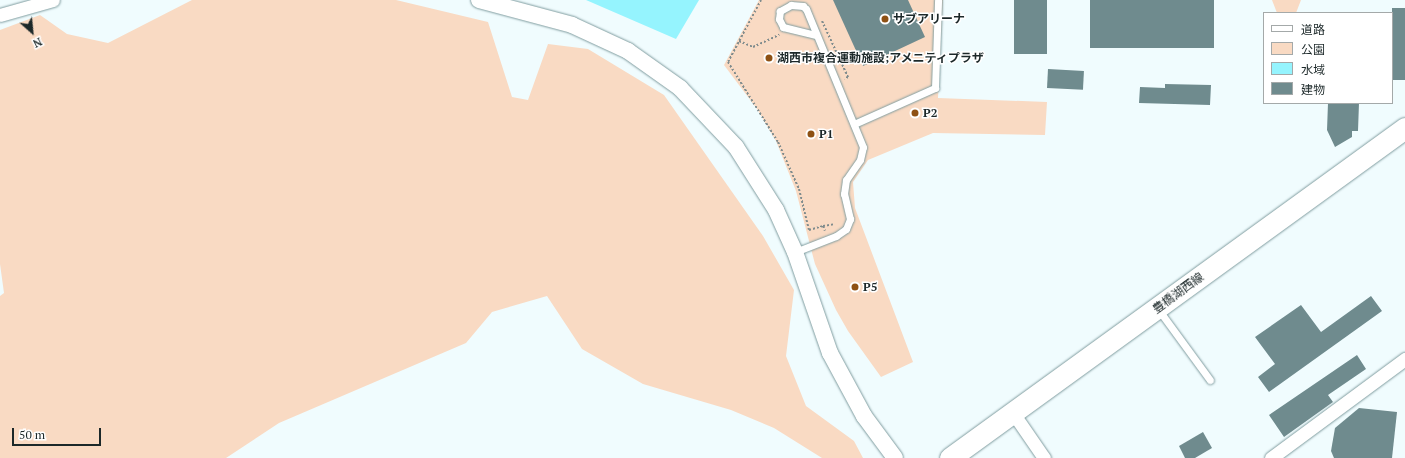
<!DOCTYPE html>
<html>
<head>
<meta charset="utf-8">
<style>
  body { margin:0 }
  #map { position:relative; width:1405px; height:458px; overflow:hidden; background:#f0fcfe; font-family:"PT Serif","Noto Sans JP",serif }
  div>[style] { position:absolute }
  [style*='--x'] { left:calc(var(--x)*1px); top:calc(var(--y)*1px); width:calc(var(--w)*1px); rotate:calc(var(--a)*1deg) }
  .green>* { inset:0; background:#f9dac3 }
  .water>* { inset:0; background:#95f4fe }
  .building>* { inset:0; background:#6f8b8e; transform-origin:0 0 }
  .path>* { height:2px; margin-top:-1px; transform-origin:0; background:repeating-linear-gradient(90deg,#808c8d 0 2px,transparent 0 4px) }
  .roads { filter:drop-shadow(0 0 1px #809da0) drop-shadow(0 0 1px #809da0) }
  .service>* { height:7px; margin:-3.5px; padding:0 3.5px; transform-origin:3.5px; border-radius:3.5px; background:#fff }
  .minor>* { height:13px; margin:-6.5px; padding:0 6.5px; transform-origin:6.5px; border-radius:6.5px; background:#fff }
  .tertiary>* { height:16px; margin:-8px; padding:0 8px; transform-origin:8px; border-radius:8px; background:#fff }
  .primary>* { height:21px; margin:-10.5px; padding:0 10.5px; transform-origin:10.5px; border-radius:10.5px; background:#fff }
  .dots>* { width:11px; height:11px; translate:-50% -50%; box-sizing:border-box; border:2px solid #fff; border-radius:50% }
  span { translate:-50% -50%; white-space:nowrap; text-align:center; line-height:1.15; -webkit-text-stroke:3px #fff; paint-order:stroke }
  .poi-label { font-size:12px; color:#1c2829; font-weight:700 }
  .left { translate:0 -50%; text-align:left }
  .street-label { font-size:12px; color:#1c2829 }
  .legend { position:absolute; left:1263px; top:12px; width:130px; height:92px; box-sizing:border-box; background:#fff; border:1px solid #a4a9a9; margin:0; padding:5px 7px; list-style:none; font-size:12px; color:#1c2829 }
  .legend li { display:flex; align-items:center; gap:8px; height:20px }
  .legend b { width:20px; border:1px solid #a4a9a9 }
  .north { position:absolute; left:12px; top:12px; width:40px; height:40px; -webkit-text-stroke:3px #fff; paint-order:stroke; rotate:153deg; font-size:11px; font-weight:700; line-height:16px; text-align:center; color:#1c2829 }
  .north::after { content:''; display:block; margin:auto; width:14px; height:18px; background:#1c2829; clip-path:polygon(50% 0,100% 100%,50% 72%,0 100%) }
  .scale { position:absolute; left:12px; top:428px; width:89px; height:18px; box-sizing:border-box; border:2px solid #1c2829; border-top:0; padding-left:5px; font-size:12px; line-height:14px; white-space:nowrap; color:#1c2829; -webkit-text-stroke:3px #fff; paint-order:stroke }
</style>
</head>
<body>
<div id="map">
  <div class="green">
    <i style="clip-path:polygon(192px 0,396px 0,488px 22px,512px 97px,528px 100px,548px 44px,588px 49px,664px 95px,763px 236px,794px 290px,786px 356px,806px 406px,854px 441px,863px 458px,822px 458px,774px 428px,731px 410px,643px 384px,582px 349px,547px 296px,492px 312px,466px 343px,279px 423px,226px 458px,0 458px,0 296px,4px 293px,0 264px,0 30px,40px 15px,67px 34px,108px 43px)"></i>
    <i style="clip-path:polygon(759px 0,943px 0,938px 98px,1047px 102px,1045px 135px,933px 133px,868px 160px,853px 182px,855px 208px,913px 362px,881px 377px,848px 331px,836px 310px,815px 264px,796px 191px,776px 141px,757px 109px,724px 65px)"></i>
    <i style="clip-path:polygon(1272px 0,1301px 0,1296px 13px,1277px 13px)"></i>
  </div>
  <div class="water">
    <i style="clip-path:polygon(586px 0,699px 0,676px 39px)"></i>
  </div>
  <div class="building">
    <i style="clip-path:polygon(833px 0,908px 0,925px 37px,863px 66px)"></i>
    <i style="left:1014px;top:0;width:33px;height:54px"></i>
    <i style="left:1090px;top:0;width:124px;height:48px"></i>
    <i style="left:1405px;top:8px;width:72px;height:13px;rotate:90deg"></i>
    <i style="left:1048px;top:69px;width:36px;height:19px;rotate:3deg"></i>
    <i style="clip-path:polygon(1165px 84px,1211px 85px,1210px 105px,1139px 103px,1140px 87px,1165px 88px)"></i>
    <i style="clip-path:polygon(1328px 103px,1359px 103px,1358px 131px,1352px 131px,1352px 137px,1335px 147px,1327px 130px)"></i>
    <i style="clip-path:polygon(1371px 296px,1382px 311px,1269px 392px,1258px 377px,1275px 364px,1255px 337px,1301px 305px,1321px 332px)"></i>
    <i style="clip-path:polygon(1357px 355px,1366px 369px,1328px 395px,1333px 402px,1284px 437px,1269px 415px)"></i>
    <i style="clip-path:polygon(1359px 408px,1397px 412px,1392px 458px,1334px 458px,1331px 451px,1335px 428px)"></i>
    <i style="clip-path:polygon(1203px 432px,1212px 448px,1195px 458px,1185px 458px,1179px 446px)"></i>
  </div>
  <div class="path">
    <i style="--x:761;--y:0;--w:70;--a:118"></i>
    <i style="--x:728;--y:62;--w:94;--a:58"></i>
    <i style="--x:778;--y:142;--w:51;--a:65.9"></i>
    <i style="--x:799;--y:189;--w:42;--a:76.3"></i>
    <i style="--x:809;--y:230;--w:15;--a:-16"></i>
    <i style="--x:823;--y:226;--w:5;--a:68"></i>
    <i style="--x:822;--y:21;--w:62;--a:65.1"></i>
    <i style="--x:848;--y:77;--w:4;--a:153"></i>
    <i style="--x:739;--y:41;--w:15;--a:23"></i>
    <i style="--x:753;--y:47;--w:29;--a:-25"></i>
    <i style="--x:823;--y:226;--w:12;--a:-9"></i>
  </div>
  <div class="roads">
    <div class="service">
      <i style="--x:854;--y:124;--w:89;--a:-24"></i>
      <i style="--x:935;--y:88;--w:88;--a:-88"></i>
      <i style="--x:795;--y:252;--w:44;--a:-21.3"></i>
      <i style="--x:836;--y:236;--w:12;--a:-35"></i>
      <i style="--x:846;--y:229;--w:11;--a:-68"></i>
      <i style="--x:850;--y:219;--w:26;--a:-103"></i>
      <i style="--x:844;--y:194;--w:14;--a:-82"></i>
      <i style="--x:846;--y:180;--w:24;--a:-55"></i>
      <i style="--x:860;--y:160;--w:13;--a:-77"></i>
      <i style="--x:863;--y:147;--w:149;--a:-112.4"></i>
      <i style="--x:806;--y:9;--w:4;--a:-135"></i>
      <i style="--x:803;--y:6;--w:12;--a:-175"></i>
      <i style="--x:791;--y:5;--w:13;--a:151"></i>
      <i style="--x:780;--y:11;--w:8;--a:97"></i>
      <i style="--x:779;--y:19;--w:9;--a:63"></i>
      <i style="--x:783;--y:27;--w:34;--a:14"></i>
      <i style="--x:1158;--y:309;--w:88;--a:53.8"></i>
    </div>
    <div class="minor">
      <i style="--x:0;--y:15;--w:55;--a:-15.8"></i>
      <i style="--x:1013;--y:413;--w:55;--a:55.4"></i>
      <i style="--x:1271;--y:458;--w:167;--a:-36.5"></i>
    </div>
    <div class="tertiary">
      <i style="--x:479;--y:0;--w:96;--a:15"></i>
      <i style="--x:572;--y:25;--w:62;--a:24.9"></i>
      <i style="--x:628;--y:51;--w:64;--a:35.4"></i>
      <i style="--x:680;--y:88;--w:81;--a:46.5"></i>
      <i style="--x:736;--y:147;--w:75;--a:57.6"></i>
      <i style="--x:776;--y:210;--w:46;--a:65.7"></i>
      <i style="--x:795;--y:252;--w:107;--a:70.9"></i>
      <i style="--x:830;--y:353;--w:72;--a:61.6"></i>
      <i style="--x:864;--y:416;--w:52;--a:53.6"></i>
    </div>
    <div class="primary">
      <i style="--x:950;--y:458;--w:562;--a:-35.95"></i>
    </div>
  </div>
  <div class="dots">
    <i style="left:885px;top:19px;background:#8e5114"></i>
    <i style="left:769px;top:58px;background:#8e5114"></i>
    <i style="left:915px;top:113px;background:#8e5114"></i>
    <i style="left:811px;top:134px;background:#8e5114"></i>
    <i style="left:855px;top:287px;background:#8e5114"></i>
  </div>
  <div class="poi-label">
    <span class="left" style="left:893px;top:19px">サブアリーナ</span>
    <span class="left" style="left:777px;top:58px">湖西市複合運動施設;アメニティプラザ</span>
    <span class="left" style="left:923px;top:113px">P2</span>
    <span class="left" style="left:819px;top:134px">P1</span>
    <span class="left" style="left:863px;top:287px">P5</span>
  </div>
  <div class="street-label">
    <span style="left:1178px;top:293px;rotate:-36deg">豊橋湖西線</span>
  </div>
  <ul class="legend">
  <li><b style="height:5px;background:#fff"></b>道路</li>
  <li><b style="height:11px;background:#f9dac3"></b>公園</li>
  <li><b style="height:11px;background:#95f4fe"></b>水域</li>
  <li><b style="height:11px;background:#6f8b8e"></b>建物</li>
  </ul>
  <div class="north">N</div>
  <div class="scale">50 m</div>
</div>
</body>
</html>
